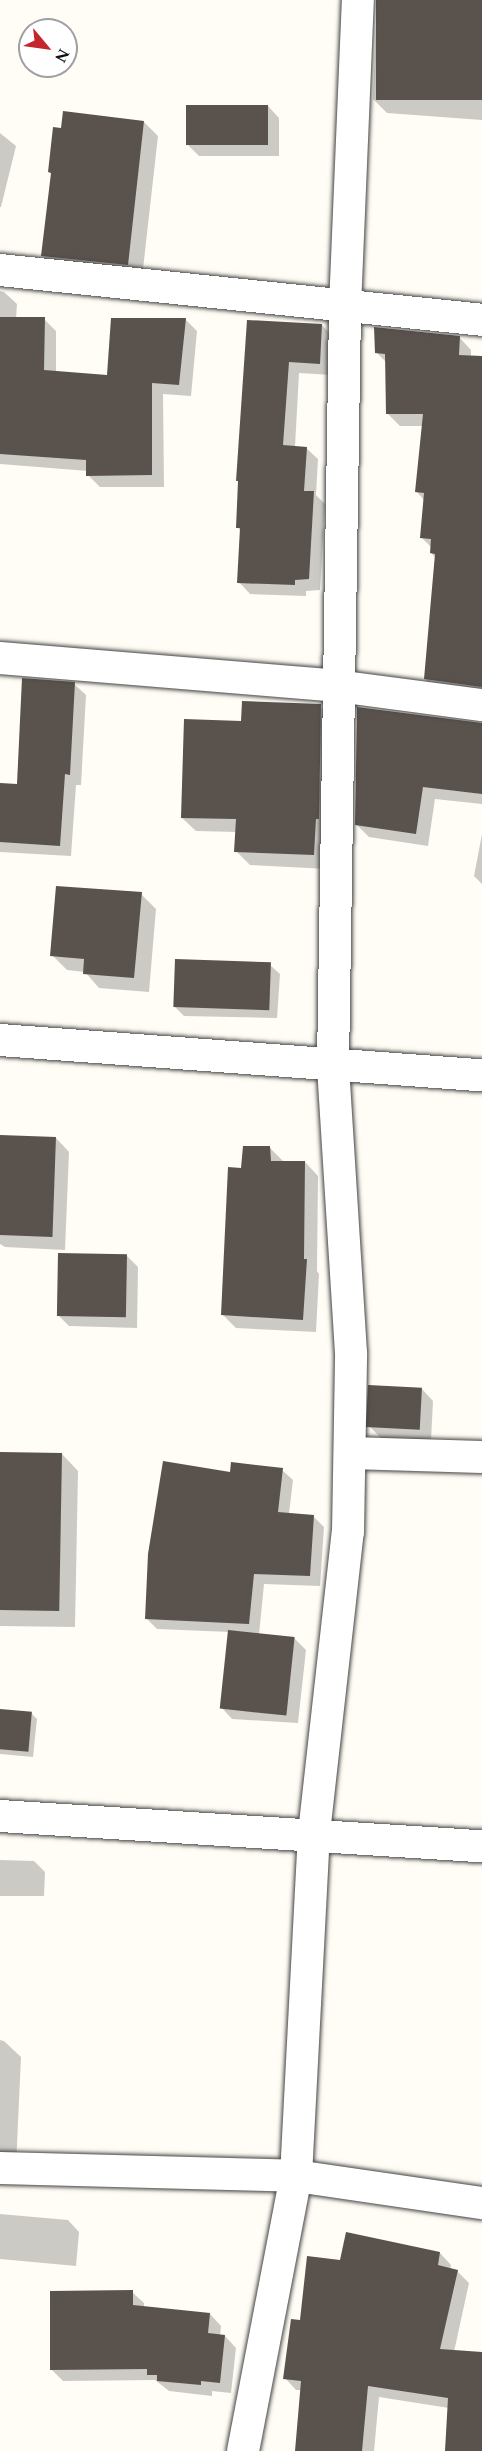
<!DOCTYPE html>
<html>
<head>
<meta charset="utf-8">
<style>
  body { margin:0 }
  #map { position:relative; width:482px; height:2451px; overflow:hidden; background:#fffdf5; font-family:Spectral,serif }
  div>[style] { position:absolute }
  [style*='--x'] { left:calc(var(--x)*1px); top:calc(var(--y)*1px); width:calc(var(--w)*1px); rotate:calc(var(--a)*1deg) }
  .shadow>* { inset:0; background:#0003 }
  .building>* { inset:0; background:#5a524d; transform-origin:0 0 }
  .roads { filter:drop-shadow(0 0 2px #444) drop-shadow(0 0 2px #444) }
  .minor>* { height:32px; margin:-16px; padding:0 16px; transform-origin:16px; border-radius:16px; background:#fff }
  span { translate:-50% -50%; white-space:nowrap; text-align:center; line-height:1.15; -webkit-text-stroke:6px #fff; paint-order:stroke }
  .north { position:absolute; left:18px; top:18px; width:60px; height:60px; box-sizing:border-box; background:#fff; border:2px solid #a0a0a0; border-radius:50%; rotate:119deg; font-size:16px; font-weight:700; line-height:24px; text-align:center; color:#111 }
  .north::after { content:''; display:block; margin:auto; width:21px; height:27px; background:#c4262e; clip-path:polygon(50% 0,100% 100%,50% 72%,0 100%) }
</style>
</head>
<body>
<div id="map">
  <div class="shadow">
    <i style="clip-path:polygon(377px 0,482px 0,482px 120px,387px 113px,373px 99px)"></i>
    <i style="clip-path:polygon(268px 106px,279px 118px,279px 156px,199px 156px,187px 144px)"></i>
    <i style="clip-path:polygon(144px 122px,158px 136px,142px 278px,57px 270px,43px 256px,53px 175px,50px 172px)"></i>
    <i style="clip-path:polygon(0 133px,16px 146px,1px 207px,0 207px)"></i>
    <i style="clip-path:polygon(0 291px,4px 292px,17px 304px,16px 319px,44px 319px,56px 331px,56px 373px,108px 376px,185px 319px,197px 331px,191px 396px,163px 394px,164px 487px,100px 487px,88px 475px,88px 471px,0 464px)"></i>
    <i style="clip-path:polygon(249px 322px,322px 325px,333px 337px,331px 375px,299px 373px,295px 447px,306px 448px,318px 459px,316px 495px,325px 504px,320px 590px,306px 591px,306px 596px,250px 594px,239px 582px,241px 531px,238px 528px)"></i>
    <i style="clip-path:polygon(459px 337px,471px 350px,471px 357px,482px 357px,482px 697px,437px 691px,425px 679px,436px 558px,431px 553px,432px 548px,421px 537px,424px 500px,416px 491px,424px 426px,400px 426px,387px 413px,386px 362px,376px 352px)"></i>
    <i style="clip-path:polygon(74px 684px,86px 695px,81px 785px,76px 785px,71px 856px,0 852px,0 785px,18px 786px)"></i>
    <i style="clip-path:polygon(320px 706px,334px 720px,328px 869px,250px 865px,236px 851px,237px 832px,196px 831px,182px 818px,243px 722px)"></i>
    <i style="clip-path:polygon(482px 724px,482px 804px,435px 799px,428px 846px,369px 837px,356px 824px)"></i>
    <i style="clip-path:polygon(482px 834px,482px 884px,474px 876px)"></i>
    <i style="clip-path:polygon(141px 894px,156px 909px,149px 992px,99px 988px,85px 972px,67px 970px,52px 955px)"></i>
    <i style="clip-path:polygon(270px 965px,280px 974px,277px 1018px,184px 1016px,174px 1006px)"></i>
    <i style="clip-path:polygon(0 1136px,56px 1138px,69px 1152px,65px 1250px,5px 1247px,0 1244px)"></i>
    <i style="clip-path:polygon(270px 1148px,284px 1162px,305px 1162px,318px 1176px,317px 1271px,319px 1274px,316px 1332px,236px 1328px,223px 1315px,243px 1169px)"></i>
    <i style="clip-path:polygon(127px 1256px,138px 1267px,137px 1328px,69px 1326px,58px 1315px)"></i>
    <i style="clip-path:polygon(422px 1389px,433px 1401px,431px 1440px,381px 1438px,369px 1426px)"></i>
    <i style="clip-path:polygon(0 1453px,62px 1454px,78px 1471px,75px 1627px,0 1626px)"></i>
    <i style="clip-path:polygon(282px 1470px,293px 1480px,289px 1514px,313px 1516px,324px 1527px,320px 1586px,264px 1584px,259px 1635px,294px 1638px,306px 1650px,298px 1723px,232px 1719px,221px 1707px,230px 1632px,157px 1629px,147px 1619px,231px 1474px)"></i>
    <i style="clip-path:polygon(0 1710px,31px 1713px,37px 1719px,33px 1757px,0 1754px)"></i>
    <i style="clip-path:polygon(0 1860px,34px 1861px,45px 1872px,44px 1896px,0 1896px)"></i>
    <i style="clip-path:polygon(0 2040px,4px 2041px,21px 2057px,16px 2167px,0 2178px)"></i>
    <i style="clip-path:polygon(0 2214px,68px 2220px,79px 2232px,76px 2266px,0 2259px)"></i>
    <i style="clip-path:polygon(440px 2253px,451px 2265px,450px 2270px,457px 2271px,469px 2283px,454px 2352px,482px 2354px,482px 2451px,445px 2451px,449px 2408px,379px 2397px,374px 2451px,296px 2451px,301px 2390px,296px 2390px,285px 2378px,301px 2321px,341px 2262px)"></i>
    <i style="clip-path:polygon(132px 2292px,144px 2303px,144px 2307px,210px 2314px,221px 2326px,220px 2336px,225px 2336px,236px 2348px,231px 2393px,212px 2391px,212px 2396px,169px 2391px,155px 2380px,63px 2381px,52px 2370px)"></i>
  </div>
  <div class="building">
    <i style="left:376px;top:0;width:106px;height:100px"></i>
    <i style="left:186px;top:105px;width:82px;height:40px"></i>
    <i style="clip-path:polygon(63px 111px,144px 121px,128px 265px,41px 256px,51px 173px,48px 172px,53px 127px,61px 128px)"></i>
    <i style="clip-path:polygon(0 317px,45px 317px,44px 370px,107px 375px,111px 318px,186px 318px,179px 385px,152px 383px,152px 475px,86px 476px,86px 460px,0 454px)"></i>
    <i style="clip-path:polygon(247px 320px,322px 324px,320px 364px,289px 362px,283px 445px,307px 447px,304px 491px,314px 491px,309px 579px,295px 580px,295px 585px,237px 583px,240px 528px,236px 528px,238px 481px,236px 481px)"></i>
    <i style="clip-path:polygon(374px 327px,460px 336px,459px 355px,482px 356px,482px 687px,424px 679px,435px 554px,430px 553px,431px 539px,420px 538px,424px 493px,415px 492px,423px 414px,386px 414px,385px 354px,375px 353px)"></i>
    <i style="clip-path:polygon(22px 678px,75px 682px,70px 775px,65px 774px,60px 846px,0 842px,0 783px,17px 784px)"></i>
    <i style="clip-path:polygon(242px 701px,321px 704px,319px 819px,316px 819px,314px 855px,234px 852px,236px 819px,181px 818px,184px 719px,241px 721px)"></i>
    <i style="clip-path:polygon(357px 707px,482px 723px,482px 794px,423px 787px,416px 834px,355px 825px)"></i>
    <i style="clip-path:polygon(56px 886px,142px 892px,134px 978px,83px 974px,84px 959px,50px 956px)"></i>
    <i style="left:175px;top:959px;width:96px;height:48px;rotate:2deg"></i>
    <i style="left:0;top:1135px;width:56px;height:100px;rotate:2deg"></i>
    <i style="clip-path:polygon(243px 1146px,270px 1146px,271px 1161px,305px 1161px,304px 1259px,307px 1259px,303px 1320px,221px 1315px,228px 1167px,241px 1168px)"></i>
    <i style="left:58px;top:1253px;width:69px;height:63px;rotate:1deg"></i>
    <i style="left:368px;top:1385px;width:54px;height:42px;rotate:3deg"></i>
    <i style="left:0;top:1452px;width:62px;height:158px;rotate:1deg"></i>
    <i style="clip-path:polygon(163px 1461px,230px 1472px,231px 1462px,283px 1468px,278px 1512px,314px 1515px,310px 1576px,254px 1574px,249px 1624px,145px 1619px,148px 1554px)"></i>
    <i style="left:228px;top:1630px;width:67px;height:79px;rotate:6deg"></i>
    <i style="left:0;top:1709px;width:32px;height:40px;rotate:5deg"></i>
    <i style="clip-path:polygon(346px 2232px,440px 2252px,438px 2265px,458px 2270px,440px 2349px,482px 2352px,482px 2451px,445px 2451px,448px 2398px,368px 2386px,362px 2451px,295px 2451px,301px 2381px,283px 2379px,291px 2319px,300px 2320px,307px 2256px,340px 2260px)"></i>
    <i style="clip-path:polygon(133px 2290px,133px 2305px,210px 2313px,208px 2333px,225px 2335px,220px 2383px,201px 2381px,201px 2385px,157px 2381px,157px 2375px,147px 2375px,147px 2369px,50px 2370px,50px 2291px)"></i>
  </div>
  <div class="roads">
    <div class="minor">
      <i style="--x:0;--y:270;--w:485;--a:5.9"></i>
      <i style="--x:0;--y:658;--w:338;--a:4.7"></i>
      <i style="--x:337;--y:686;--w:146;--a:7.5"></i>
      <i style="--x:0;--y:1040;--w:483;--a:4.2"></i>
      <i style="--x:350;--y:1453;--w:132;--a:1.7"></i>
      <i style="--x:0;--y:1816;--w:483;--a:3.6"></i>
      <i style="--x:0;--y:2168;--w:296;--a:1.5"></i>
      <i style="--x:296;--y:2176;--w:188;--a:8.3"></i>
      <i style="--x:243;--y:2451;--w:280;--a:-79.1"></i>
      <i style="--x:296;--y:2176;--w:343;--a:-87"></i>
      <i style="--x:314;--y:1833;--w:303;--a:-83.6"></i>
      <i style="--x:348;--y:1532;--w:179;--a:-89"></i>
      <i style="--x:351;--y:1353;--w:289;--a:-93.6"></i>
      <i style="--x:333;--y:1065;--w:758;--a:-89.09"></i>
      <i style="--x:345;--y:307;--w:307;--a:-87.6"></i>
    </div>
  </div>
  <div class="north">N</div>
</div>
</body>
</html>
